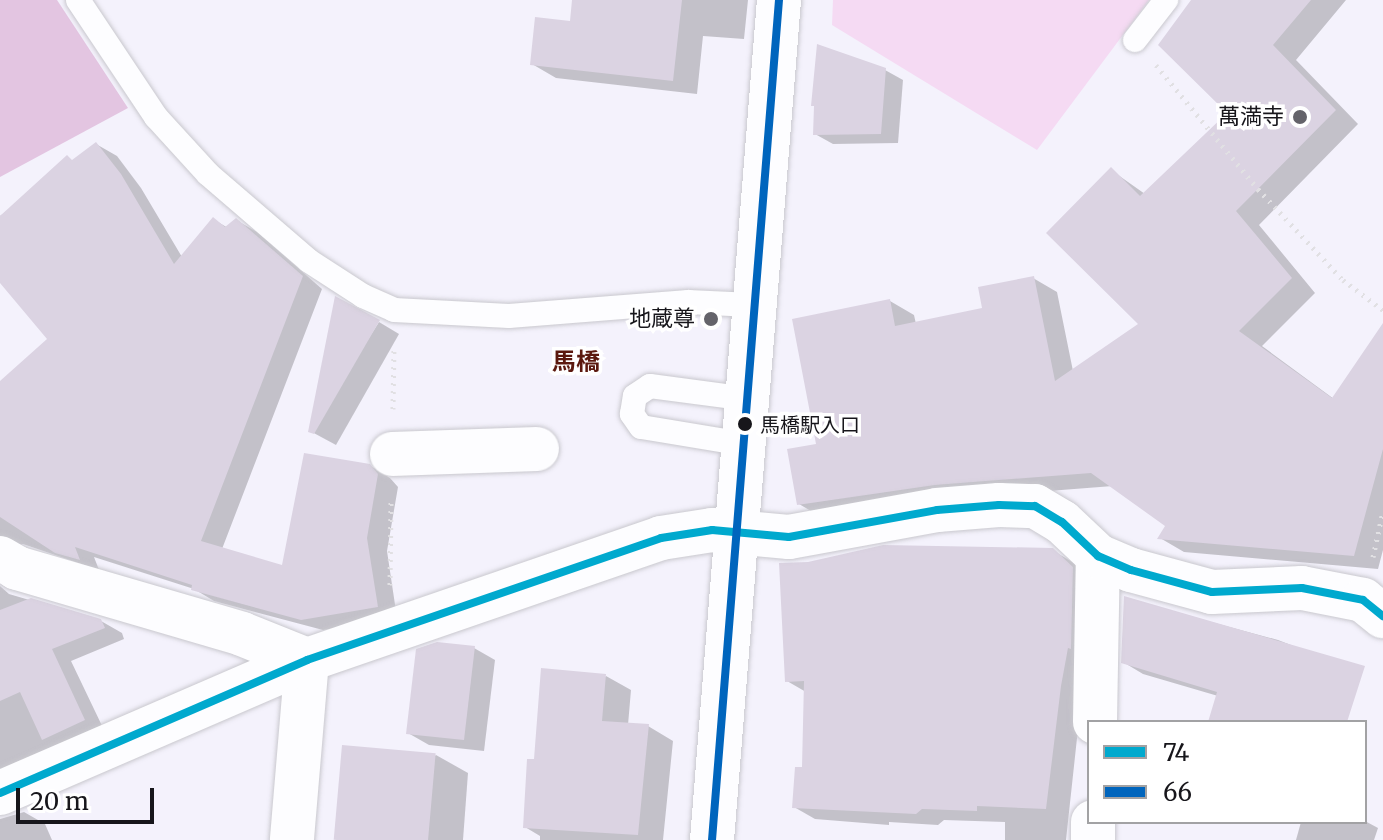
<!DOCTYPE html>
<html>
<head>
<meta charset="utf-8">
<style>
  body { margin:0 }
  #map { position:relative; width:1383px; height:840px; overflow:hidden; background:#f4f2fc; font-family:Merriweather,"Noto Sans JP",serif }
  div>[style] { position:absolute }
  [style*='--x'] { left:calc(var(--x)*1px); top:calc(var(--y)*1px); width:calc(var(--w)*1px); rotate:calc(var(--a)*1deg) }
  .green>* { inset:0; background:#f5daf3 }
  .forest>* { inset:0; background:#e3c5e1 }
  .shadow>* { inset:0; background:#0003 }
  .building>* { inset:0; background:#dbd3e2; transform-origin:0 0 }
  .path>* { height:5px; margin-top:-2.5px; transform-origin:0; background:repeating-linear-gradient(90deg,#e1e0e3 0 2px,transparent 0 8px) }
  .roads { filter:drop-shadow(0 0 2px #c9c8ce) drop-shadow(0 0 2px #c9c8ce) }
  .lane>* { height:24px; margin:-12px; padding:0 12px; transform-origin:12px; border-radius:12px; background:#fdfdff }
  .street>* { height:44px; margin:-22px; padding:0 22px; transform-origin:22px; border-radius:22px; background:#fdfdff }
  .secondary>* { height:44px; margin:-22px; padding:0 22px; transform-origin:22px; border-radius:22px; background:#fdfdff }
  .bus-1>* { height:8px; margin:-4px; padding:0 4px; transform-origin:4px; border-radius:4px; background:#00a9ce }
  .bus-2>* { height:8px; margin:-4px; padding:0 4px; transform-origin:4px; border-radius:4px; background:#0065bd }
  .dots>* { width:22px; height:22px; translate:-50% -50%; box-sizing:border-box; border:4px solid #fff; border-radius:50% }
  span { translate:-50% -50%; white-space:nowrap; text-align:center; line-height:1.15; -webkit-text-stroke:7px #fff; paint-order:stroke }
  .bus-label { font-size:20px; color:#17161b }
  .left { translate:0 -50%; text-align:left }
  .poi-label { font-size:22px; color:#17161b }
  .right { translate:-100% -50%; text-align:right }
  .neighbourhood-label { font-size:24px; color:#5b180e; font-weight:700 }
  .legend { position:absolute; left:1087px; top:720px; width:280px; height:104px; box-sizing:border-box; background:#fff; border:2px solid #a2a2a4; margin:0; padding:10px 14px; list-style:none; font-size:24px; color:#17161b }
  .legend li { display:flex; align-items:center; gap:16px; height:40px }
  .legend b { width:40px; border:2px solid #a2a2a4 }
  .scale { position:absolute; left:16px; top:788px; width:138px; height:36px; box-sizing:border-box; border:4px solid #17161b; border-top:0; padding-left:10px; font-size:24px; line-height:28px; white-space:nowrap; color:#17161b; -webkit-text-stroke:6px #fff; paint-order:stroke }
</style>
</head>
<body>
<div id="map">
  <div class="green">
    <i style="clip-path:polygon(833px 0,1149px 0,1037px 150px,832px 25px)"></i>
  </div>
  <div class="forest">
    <i style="clip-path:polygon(0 0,57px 0,128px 108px,0 177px)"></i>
  </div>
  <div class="shadow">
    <i style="clip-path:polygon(574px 0,748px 0,744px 39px,703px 36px,697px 94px,556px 78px,532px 64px,572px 23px)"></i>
    <i style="clip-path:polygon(1193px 0,1346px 0,1296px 60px,1358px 124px,1259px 225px,1315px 293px,1262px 346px,1334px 399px,1383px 331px,1383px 550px,1378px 569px,1184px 552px,1160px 538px,1168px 525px,1113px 486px,960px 498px,823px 518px,799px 504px,818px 445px,890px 301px,914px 315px,916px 324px,984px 310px,1033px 278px,1057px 292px,1073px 371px,1141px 324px,1111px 170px,1145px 194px,1230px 113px)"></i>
    <i style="clip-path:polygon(885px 70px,903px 80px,898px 143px,833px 144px,815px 134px,816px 106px)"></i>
    <i style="clip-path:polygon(96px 144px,117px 156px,141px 188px,182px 257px,213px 219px,228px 228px,236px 220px,257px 232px,322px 289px,222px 549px,284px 568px,369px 465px,390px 478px,398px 487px,387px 551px,397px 618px,323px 630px,214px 601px,194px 589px,94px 557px,99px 570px,23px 544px,10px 547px,0 556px,0 383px,50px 339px,0 280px,0 216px)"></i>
    <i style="clip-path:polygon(379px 322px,399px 334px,336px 445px,310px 431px)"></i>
    <i style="clip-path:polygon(1052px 550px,1074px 563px,1094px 581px,1066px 840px,1005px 840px,1005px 822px,944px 820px,938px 825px,889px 822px,889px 825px,815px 819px,794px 807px,804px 769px,806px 692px,787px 681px)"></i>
    <i style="clip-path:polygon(0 586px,9px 594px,101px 621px,122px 633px,124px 639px,71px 661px,105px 732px,0 791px)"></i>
    <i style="clip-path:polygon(1126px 599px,1278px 640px,1327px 659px,1334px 722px,1210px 722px,1218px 696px,1143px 674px,1123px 662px)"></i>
    <i style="clip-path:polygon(474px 648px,495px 660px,484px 751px,429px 745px,408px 733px)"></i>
    <i style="clip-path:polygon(606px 676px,631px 690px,628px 725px,648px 726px,673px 741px,663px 840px,540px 840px,540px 836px,525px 827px,536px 761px)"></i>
    <i style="clip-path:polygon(436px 755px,468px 773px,463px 840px,336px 840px)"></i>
    <i style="clip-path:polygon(24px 812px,45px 824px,52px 840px,0 840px,0 819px)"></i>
    <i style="clip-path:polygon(1365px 821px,1378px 828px,1374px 840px,1296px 840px,1301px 822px)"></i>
  </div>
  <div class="building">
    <i style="clip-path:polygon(572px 0,682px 0,673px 81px,530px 65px,535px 17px,570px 21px)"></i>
    <i style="clip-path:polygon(1191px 0,1311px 0,1273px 45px,1336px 110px,1236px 211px,1292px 278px,1239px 331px,1332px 398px,1383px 323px,1383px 449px,1354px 556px,1157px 539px,1165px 526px,1091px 473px,935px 485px,797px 505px,787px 449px,816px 444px,792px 319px,890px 299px,895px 326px,982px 308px,978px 287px,1034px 276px,1055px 381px,1138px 324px,1046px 233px,1111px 167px,1140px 196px,1227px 113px,1158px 45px)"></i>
    <i style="clip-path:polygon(817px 44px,886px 68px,881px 134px,813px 135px,814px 106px,811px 106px)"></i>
    <i style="clip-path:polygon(96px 142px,121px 174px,174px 264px,213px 217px,225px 227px,236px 218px,303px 276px,201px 541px,282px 565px,304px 453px,370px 464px,378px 474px,367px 538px,378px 607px,301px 620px,191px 590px,192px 585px,75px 547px,80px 560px,55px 553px,0 517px,0 381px,47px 339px,0 283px,0 216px,67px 155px,72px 160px)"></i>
    <i style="clip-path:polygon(335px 296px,380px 320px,314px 434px,308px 432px)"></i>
    <i style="clip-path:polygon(883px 545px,1053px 548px,1073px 567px,1071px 649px,1068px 648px,1061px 686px,1046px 809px,977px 806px,977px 811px,922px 809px,916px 814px,792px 808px,795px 767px,802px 767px,804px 681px,785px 682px,779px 563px,808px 562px)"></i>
    <i style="clip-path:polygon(1124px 596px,1365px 666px,1347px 722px,1208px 722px,1217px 692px,1121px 663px)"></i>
    <i style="clip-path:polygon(31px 598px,101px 619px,105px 628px,52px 649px,85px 720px,42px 740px,20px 692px,0 701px,0 610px)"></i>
    <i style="clip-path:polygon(437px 642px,475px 646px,464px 740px,406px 734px,416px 649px)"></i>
    <i style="clip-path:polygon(541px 668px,606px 674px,602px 721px,649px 724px,638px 835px,523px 828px,527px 759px,534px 759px)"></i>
    <i style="left:342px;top:745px;width:94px;height:95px;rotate:5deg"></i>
  </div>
  <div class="path">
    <i style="--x:1156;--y:65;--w:161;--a:50.6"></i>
    <i style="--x:1258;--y:189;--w:125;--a:47"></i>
    <i style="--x:1343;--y:280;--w:50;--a:36.9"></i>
    <i style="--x:393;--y:409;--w:62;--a:-89.1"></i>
    <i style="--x:1373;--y:557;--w:47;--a:-77.7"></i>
    <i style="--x:390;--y:585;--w:86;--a:-89.3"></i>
  </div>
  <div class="roads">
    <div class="lane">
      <i style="--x:78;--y:0;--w:141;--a:56.3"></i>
      <i style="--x:156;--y:117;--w:77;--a:47.6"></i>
      <i style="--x:208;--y:174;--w:133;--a:40.7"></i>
      <i style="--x:309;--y:261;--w:64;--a:32.9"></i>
      <i style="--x:363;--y:296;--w:34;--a:24"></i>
      <i style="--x:394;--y:310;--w:115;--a:3"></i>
      <i style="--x:509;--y:316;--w:180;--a:-4.5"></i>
      <i style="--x:688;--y:302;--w:65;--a:2.6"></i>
      <i style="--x:1135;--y:40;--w:51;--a:-52.2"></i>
      <i style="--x:744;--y:444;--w:104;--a:-170.6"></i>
      <i style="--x:641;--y:427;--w:16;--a:-125"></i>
      <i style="--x:632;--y:414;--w:18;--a:-81"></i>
      <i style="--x:635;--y:396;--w:18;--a:-34"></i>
      <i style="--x:650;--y:386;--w:98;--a:7.6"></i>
    </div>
    <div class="street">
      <i style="--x:392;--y:454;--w:145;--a:-2"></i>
      <i style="--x:0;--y:558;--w:20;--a:30"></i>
      <i style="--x:17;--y:568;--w:234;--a:16.3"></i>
      <i style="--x:242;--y:634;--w:70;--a:21.8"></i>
      <i style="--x:307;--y:660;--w:181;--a:94.8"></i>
      <i style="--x:1095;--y:722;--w:166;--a:-89"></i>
      <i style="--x:0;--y:793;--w:335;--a:-23.4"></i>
      <i style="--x:307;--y:660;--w:374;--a:-19"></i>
      <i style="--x:661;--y:538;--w:52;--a:-8.9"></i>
      <i style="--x:712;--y:530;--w:77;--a:5.2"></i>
      <i style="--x:789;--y:537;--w:150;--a:-10.3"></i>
      <i style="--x:937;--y:510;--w:62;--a:-4.6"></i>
      <i style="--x:999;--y:505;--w:36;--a:2"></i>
      <i style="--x:1035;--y:506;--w:31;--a:31"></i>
      <i style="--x:1062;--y:522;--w:50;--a:43.4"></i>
      <i style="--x:1098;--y:556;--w:36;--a:23"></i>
      <i style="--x:1131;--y:570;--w:84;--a:15.2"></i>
      <i style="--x:1212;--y:592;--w:90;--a:-2.5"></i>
      <i style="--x:1302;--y:588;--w:62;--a:11.1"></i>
      <i style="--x:1363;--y:600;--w:26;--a:39"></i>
      <i style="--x:1093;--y:840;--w:18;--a:-90"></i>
    </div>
    <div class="secondary">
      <i style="--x:712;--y:840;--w:843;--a:-85.44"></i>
    </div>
  </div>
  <div class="bus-1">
    <i style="--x:0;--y:793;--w:335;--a:-23.4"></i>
    <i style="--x:307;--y:660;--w:374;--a:-19"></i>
    <i style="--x:661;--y:538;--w:52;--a:-8.9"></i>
    <i style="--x:712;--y:530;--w:77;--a:5.2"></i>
    <i style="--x:789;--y:537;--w:150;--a:-10.3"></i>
    <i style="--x:937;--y:510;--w:62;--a:-4.6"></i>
    <i style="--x:999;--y:505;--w:36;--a:2"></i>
    <i style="--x:1035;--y:506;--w:31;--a:31"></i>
    <i style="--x:1062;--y:522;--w:50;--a:43.4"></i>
    <i style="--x:1098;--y:556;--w:36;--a:23"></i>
    <i style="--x:1131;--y:570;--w:84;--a:15.2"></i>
    <i style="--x:1212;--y:592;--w:90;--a:-2.5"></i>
    <i style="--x:1302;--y:588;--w:62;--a:11.1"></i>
    <i style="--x:1363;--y:600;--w:26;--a:39"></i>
  </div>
  <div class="bus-2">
    <i style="--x:712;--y:840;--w:843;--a:-85.44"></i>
  </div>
  <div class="dots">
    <i style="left:1300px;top:117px;background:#64636a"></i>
    <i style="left:711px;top:319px;background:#64636a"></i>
    <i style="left:745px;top:424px;background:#17161b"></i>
  </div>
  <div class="bus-label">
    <span class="left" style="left:760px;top:424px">馬橋駅入口</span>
  </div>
  <div class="poi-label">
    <span class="right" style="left:1284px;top:117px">萬満寺</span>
    <span class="right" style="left:695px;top:319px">地蔵尊</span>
  </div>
  <div class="neighbourhood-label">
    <span style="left:576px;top:362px">馬橋</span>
  </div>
  <ul class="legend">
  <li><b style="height:10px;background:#00a9ce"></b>74</li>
  <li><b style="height:10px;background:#0065bd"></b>66</li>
  </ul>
  <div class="scale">20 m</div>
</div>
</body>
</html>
